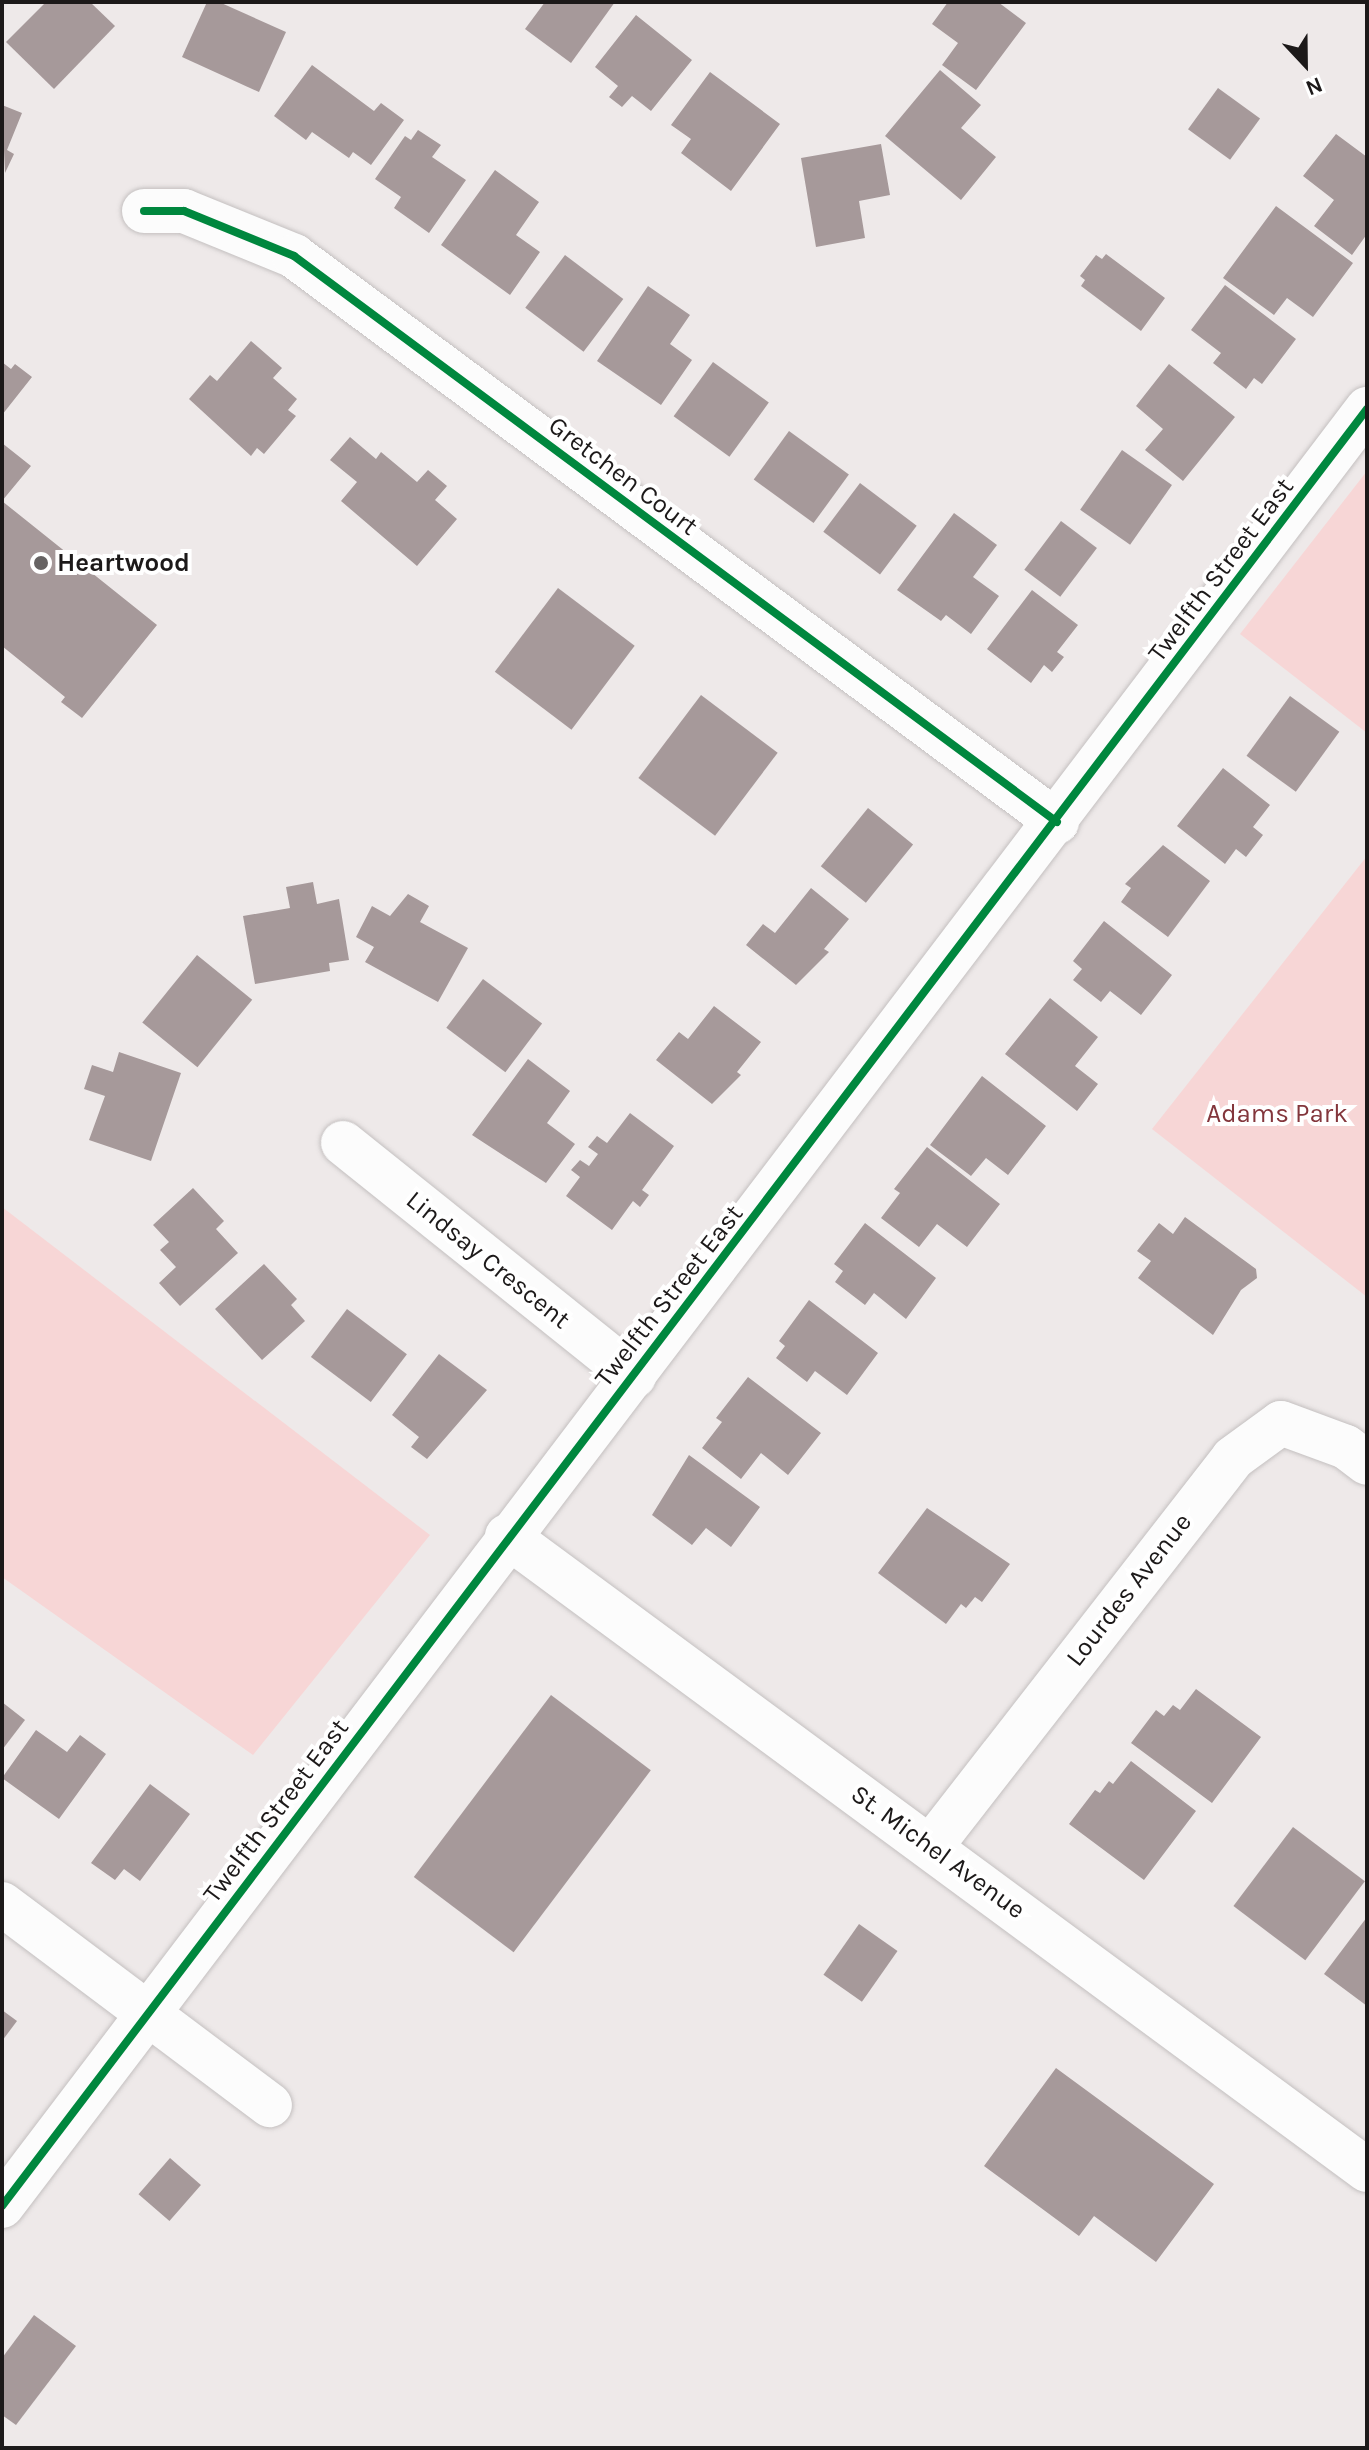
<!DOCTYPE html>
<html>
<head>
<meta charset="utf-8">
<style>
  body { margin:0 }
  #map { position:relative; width:1369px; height:2450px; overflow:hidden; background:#eee9e9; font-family:Karla,sans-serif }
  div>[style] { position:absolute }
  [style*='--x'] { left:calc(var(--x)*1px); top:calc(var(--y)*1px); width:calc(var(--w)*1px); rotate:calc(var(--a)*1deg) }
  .green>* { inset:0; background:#f7d6d6 }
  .building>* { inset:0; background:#a6999a; transform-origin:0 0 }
  .roads { filter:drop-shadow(0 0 2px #c4c0c0) drop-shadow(0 0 2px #c4c0c0) }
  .minor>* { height:44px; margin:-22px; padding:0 22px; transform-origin:22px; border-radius:22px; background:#fcfcfc }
  .cycleway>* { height:8px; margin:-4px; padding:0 4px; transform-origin:4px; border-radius:4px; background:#00873e }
  .dots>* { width:22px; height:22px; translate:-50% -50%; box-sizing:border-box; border:4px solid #fff; border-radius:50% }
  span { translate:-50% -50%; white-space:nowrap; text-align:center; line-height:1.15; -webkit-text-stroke:8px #fff; paint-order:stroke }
  .street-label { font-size:26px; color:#1c1919 }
  .poi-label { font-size:26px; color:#1c1919; font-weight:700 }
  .left { translate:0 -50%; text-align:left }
  .park-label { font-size:26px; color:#83363c }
  .frame { position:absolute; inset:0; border:4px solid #1c1919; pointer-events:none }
  .north { position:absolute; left:1265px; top:24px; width:80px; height:80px; -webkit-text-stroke:6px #fff; paint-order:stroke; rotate:158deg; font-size:22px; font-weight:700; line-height:32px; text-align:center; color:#1c1919 }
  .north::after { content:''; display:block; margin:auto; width:28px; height:36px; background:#1c1919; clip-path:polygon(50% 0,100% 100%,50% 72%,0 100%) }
</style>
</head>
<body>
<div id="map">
  <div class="green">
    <i style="clip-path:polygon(1367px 471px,1367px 733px,1240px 634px)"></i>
    <i style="clip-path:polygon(1367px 856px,1367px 1297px,1152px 1129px)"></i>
    <i style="clip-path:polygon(2px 1207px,430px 1535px,253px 1755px,2px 1577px)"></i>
  </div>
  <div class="building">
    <i style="clip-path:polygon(46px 2px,90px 2px,115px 26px,54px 89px,6px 42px)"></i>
    <i style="clip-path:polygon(207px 2px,219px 2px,286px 32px,259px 92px,182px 57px)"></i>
    <i style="clip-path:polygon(545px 2px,615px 2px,571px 63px,525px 29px)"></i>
    <i style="clip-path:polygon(948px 2px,998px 2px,1026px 23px,976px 90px,942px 65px,958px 43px,932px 24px)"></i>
    <i style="clip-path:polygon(636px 15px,692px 60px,651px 111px,632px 96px,622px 107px,609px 97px,618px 86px,595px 67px)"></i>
    <i style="clip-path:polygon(312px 65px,374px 111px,381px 103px,404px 120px,371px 165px,353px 152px,349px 158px,312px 132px,306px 140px,274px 116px)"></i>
    <i style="clip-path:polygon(940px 70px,981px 105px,961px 128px,996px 157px,961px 200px,885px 136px)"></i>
    <i style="clip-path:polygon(710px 72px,780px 124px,731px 191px,681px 153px,691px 139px,671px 125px)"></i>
    <i style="left:1218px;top:88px;width:52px;height:51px;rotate:36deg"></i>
    <i style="clip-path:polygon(2px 105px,22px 113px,7px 150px,14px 154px,5px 173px)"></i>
    <i style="clip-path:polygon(418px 130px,441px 145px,432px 157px,466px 180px,429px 233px,394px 208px,401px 197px,375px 179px,405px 136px,411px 140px)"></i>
    <i style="clip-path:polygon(1336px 134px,1367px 157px,1367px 234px,1352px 255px,1314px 226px,1334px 200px,1303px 176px)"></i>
    <i style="clip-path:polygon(881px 144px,890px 195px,859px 201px,865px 238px,816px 247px,801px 158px)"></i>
    <i style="clip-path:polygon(495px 170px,539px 202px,516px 235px,540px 252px,510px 295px,441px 245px)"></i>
    <i style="clip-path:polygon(1276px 206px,1353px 263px,1313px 317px,1287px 298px,1274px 315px,1223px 278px)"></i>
    <i style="clip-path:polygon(1106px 254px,1165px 298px,1141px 331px,1081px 286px,1085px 280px,1080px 276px,1096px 255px,1102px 259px)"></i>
    <i style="left:565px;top:255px;width:73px;height:66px;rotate:37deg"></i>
    <i style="clip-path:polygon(1225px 285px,1296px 339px,1262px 384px,1254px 378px,1246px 389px,1213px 363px,1221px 353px,1191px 330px)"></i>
    <i style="clip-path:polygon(648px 286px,690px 315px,670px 344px,692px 360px,661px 405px,597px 361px)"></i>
    <i style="clip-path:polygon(251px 341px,282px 368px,273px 378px,297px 399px,288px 410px,296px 416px,264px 454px,257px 448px,251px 456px,189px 399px,210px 375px,217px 381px)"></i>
    <i style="clip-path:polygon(2px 362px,11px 369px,15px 364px,32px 377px,2px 415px)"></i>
    <i style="left:713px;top:362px;width:69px;height:67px;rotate:36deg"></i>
    <i style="clip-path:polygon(1169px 364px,1235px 417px,1183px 481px,1145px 450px,1163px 429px,1136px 406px)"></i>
    <i style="left:789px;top:431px;width:74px;height:60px;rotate:36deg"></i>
    <i style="clip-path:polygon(350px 437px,376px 459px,381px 452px,417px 482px,428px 470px,447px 486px,435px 500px,457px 519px,417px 566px,341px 501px,357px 482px,330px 460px)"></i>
    <i style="clip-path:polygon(2px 443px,31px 466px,2px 501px,157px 625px,82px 718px,61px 702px,65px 697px,2px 646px)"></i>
    <i style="left:1122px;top:450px;width:61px;height:73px;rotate:35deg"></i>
    <i style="left:860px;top:483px;width:71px;height:61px;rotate:37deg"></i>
    <i style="clip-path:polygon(954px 513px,997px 545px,973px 577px,999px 596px,971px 634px,946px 615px,941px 621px,897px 590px)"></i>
    <i style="left:1061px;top:521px;width:45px;height:61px;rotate:37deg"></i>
    <i style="left:558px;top:588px;width:96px;height:105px;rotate:37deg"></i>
    <i style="clip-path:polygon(1032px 590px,1078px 625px,1057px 652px,1064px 657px,1052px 672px,1044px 665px,1031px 683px,987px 649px)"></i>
    <i style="left:701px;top:695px;width:96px;height:104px;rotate:37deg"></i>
    <i style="left:1290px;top:696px;width:61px;height:74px;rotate:36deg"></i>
    <i style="clip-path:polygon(1223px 768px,1270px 805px,1253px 827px,1263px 835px,1246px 857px,1236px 849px,1225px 864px,1177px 826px)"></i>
    <i style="left:868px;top:808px;width:58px;height:75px;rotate:39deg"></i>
    <i style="clip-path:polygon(1163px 845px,1210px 881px,1168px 937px,1121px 902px,1131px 888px,1125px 884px)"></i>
    <i style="clip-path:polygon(313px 882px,317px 904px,339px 899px,349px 960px,329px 963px,330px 971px,255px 984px,243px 916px,290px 908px,286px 887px)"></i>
    <i style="clip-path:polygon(811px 888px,849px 919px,824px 949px,829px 952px,796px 985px,746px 945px,763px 924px,775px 933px)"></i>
    <i style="clip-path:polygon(408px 894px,429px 906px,420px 922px,468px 948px,438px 1002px,365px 962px,374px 947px,356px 937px,372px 906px,390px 916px)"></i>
    <i style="clip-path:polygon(1104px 921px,1172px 975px,1141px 1015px,1110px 991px,1101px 1002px,1073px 980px,1082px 969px,1073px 961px)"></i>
    <i style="left:197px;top:955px;width:71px;height:87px;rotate:39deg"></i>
    <i style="left:483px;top:979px;width:74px;height:61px;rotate:37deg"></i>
    <i style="clip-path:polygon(1050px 998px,1098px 1037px,1075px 1066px,1098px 1084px,1077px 1111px,1005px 1054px)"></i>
    <i style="clip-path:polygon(714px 1006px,761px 1042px,737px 1072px,741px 1075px,712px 1104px,656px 1060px,679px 1032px,688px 1039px)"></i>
    <i style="clip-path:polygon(119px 1052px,181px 1073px,151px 1161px,89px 1140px,105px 1096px,84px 1089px,92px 1065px,113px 1072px)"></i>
    <i style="clip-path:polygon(528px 1059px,570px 1091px,547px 1123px,575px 1144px,546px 1183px,472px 1135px)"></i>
    <i style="clip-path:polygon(982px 1076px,1046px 1126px,1008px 1175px,986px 1158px,971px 1176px,930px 1145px)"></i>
    <i style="clip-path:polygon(630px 1113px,674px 1146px,642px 1190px,649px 1195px,640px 1207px,633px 1201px,612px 1230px,566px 1196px,580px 1177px,571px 1170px,580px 1160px,589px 1166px,598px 1154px,588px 1147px,597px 1136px,607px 1143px)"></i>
    <i style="clip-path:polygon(927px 1147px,1000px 1204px,967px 1247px,937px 1224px,919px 1247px,881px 1218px,900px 1193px,894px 1189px)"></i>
    <i style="clip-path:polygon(193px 1188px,224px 1221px,216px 1229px,238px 1253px,180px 1306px,159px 1283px,176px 1267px,160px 1250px,169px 1242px,153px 1225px)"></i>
    <i style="clip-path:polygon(1185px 1217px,1256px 1269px,1257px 1278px,1241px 1290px,1213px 1335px,1138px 1278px,1151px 1261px,1137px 1251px,1159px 1223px,1173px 1234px)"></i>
    <i style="clip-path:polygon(865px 1223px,936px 1278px,906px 1319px,874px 1293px,865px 1305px,835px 1282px,843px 1271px,834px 1264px)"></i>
    <i style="clip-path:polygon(264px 1264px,297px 1299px,291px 1305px,305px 1321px,262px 1360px,215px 1309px)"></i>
    <i style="clip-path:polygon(809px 1300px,878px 1353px,847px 1395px,815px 1371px,807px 1382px,776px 1358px,785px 1346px,779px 1341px)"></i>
    <i style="left:347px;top:1309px;width:75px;height:60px;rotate:37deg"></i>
    <i style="clip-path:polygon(439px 1354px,487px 1390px,427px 1459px,411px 1447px,419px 1437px,392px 1415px)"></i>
    <i style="clip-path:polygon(748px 1377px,821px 1433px,788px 1475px,761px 1453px,741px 1479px,702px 1448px,722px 1422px,716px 1418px)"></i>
    <i style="clip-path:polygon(689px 1455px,760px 1507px,731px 1547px,706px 1528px,692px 1545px,652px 1515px)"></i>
    <i style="clip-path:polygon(927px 1508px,1010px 1564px,982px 1602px,975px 1597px,966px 1608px,961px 1604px,946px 1624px,878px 1573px)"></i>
    <i style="clip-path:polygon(1196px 1689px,1261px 1737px,1212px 1803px,1131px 1743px,1156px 1710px,1164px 1716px,1173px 1705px,1180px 1710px)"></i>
    <i style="left:551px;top:1695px;width:125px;height:228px;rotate:37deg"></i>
    <i style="clip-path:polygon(2px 1702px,25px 1720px,2px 1750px)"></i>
    <i style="clip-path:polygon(36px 1730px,67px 1752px,80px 1735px,106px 1754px,59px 1819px,2px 1778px)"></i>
    <i style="clip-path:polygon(1131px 1761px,1196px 1811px,1144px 1880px,1069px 1824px,1095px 1790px,1100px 1793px,1109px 1781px,1113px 1784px)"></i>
    <i style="clip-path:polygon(150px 1784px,190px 1814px,140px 1881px,124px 1869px,115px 1880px,91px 1863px)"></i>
    <i style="left:1293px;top:1827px;width:90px;height:99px;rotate:37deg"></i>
    <i style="clip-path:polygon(1367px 1917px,1367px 2006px,1324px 1974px)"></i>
    <i style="left:859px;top:1924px;width:47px;height:62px;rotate:35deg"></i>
    <i style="clip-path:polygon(2px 2010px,17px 2021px,2px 2041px)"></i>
    <i style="clip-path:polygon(1056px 2068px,1214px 2184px,1156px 2262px,1094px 2216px,1079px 2236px,984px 2166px)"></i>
    <i style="left:170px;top:2158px;width:41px;height:48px;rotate:41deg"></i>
    <i style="clip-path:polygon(34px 2315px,76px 2346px,16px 2425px,2px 2415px,2px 2358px)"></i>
  </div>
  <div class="roads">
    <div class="minor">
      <i style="--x:144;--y:211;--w:40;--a:0"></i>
      <i style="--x:184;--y:211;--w:119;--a:22.2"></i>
      <i style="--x:294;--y:256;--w:950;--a:36.57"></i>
      <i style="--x:343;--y:1143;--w:373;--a:38.7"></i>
      <i style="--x:507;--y:1536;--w:1068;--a:36.4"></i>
      <i style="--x:932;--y:1845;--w:490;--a:-52.1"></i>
      <i style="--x:1233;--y:1458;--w:59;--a:-36.1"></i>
      <i style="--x:1281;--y:1423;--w:69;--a:20.3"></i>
      <i style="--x:1346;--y:1447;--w:26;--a:37"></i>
      <i style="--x:2;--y:1904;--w:335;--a:36.9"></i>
      <i style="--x:2;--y:2206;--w:2257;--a:-52.78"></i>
    </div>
  </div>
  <div class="cycleway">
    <i style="--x:144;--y:211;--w:40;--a:0"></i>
    <i style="--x:184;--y:211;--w:119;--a:22.2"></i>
    <i style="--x:294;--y:256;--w:950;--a:36.57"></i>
    <i style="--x:2;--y:2206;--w:2257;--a:-52.78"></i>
  </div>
  <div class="dots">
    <i style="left:41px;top:563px;background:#666262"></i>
  </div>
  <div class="street-label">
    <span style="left:623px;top:476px;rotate:37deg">Gretchen Court</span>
    <span style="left:1221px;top:570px;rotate:-53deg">Twelfth Street East</span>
    <span style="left:488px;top:1260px;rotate:39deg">Lindsay Crescent</span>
    <span style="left:669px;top:1296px;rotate:-52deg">Twelfth Street East</span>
    <span style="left:1129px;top:1590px;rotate:-52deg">Lourdes Avenue</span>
    <span style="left:276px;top:1811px;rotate:-53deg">Twelfth Street East</span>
    <span style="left:938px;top:1852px;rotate:36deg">St. Michel Avenue</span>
  </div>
  <div class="poi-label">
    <span class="left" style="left:57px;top:563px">Heartwood</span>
  </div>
  <div class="park-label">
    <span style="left:1277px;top:1114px">Adams Park</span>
  </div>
  <div class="frame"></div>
  <div class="north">N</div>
</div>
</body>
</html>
